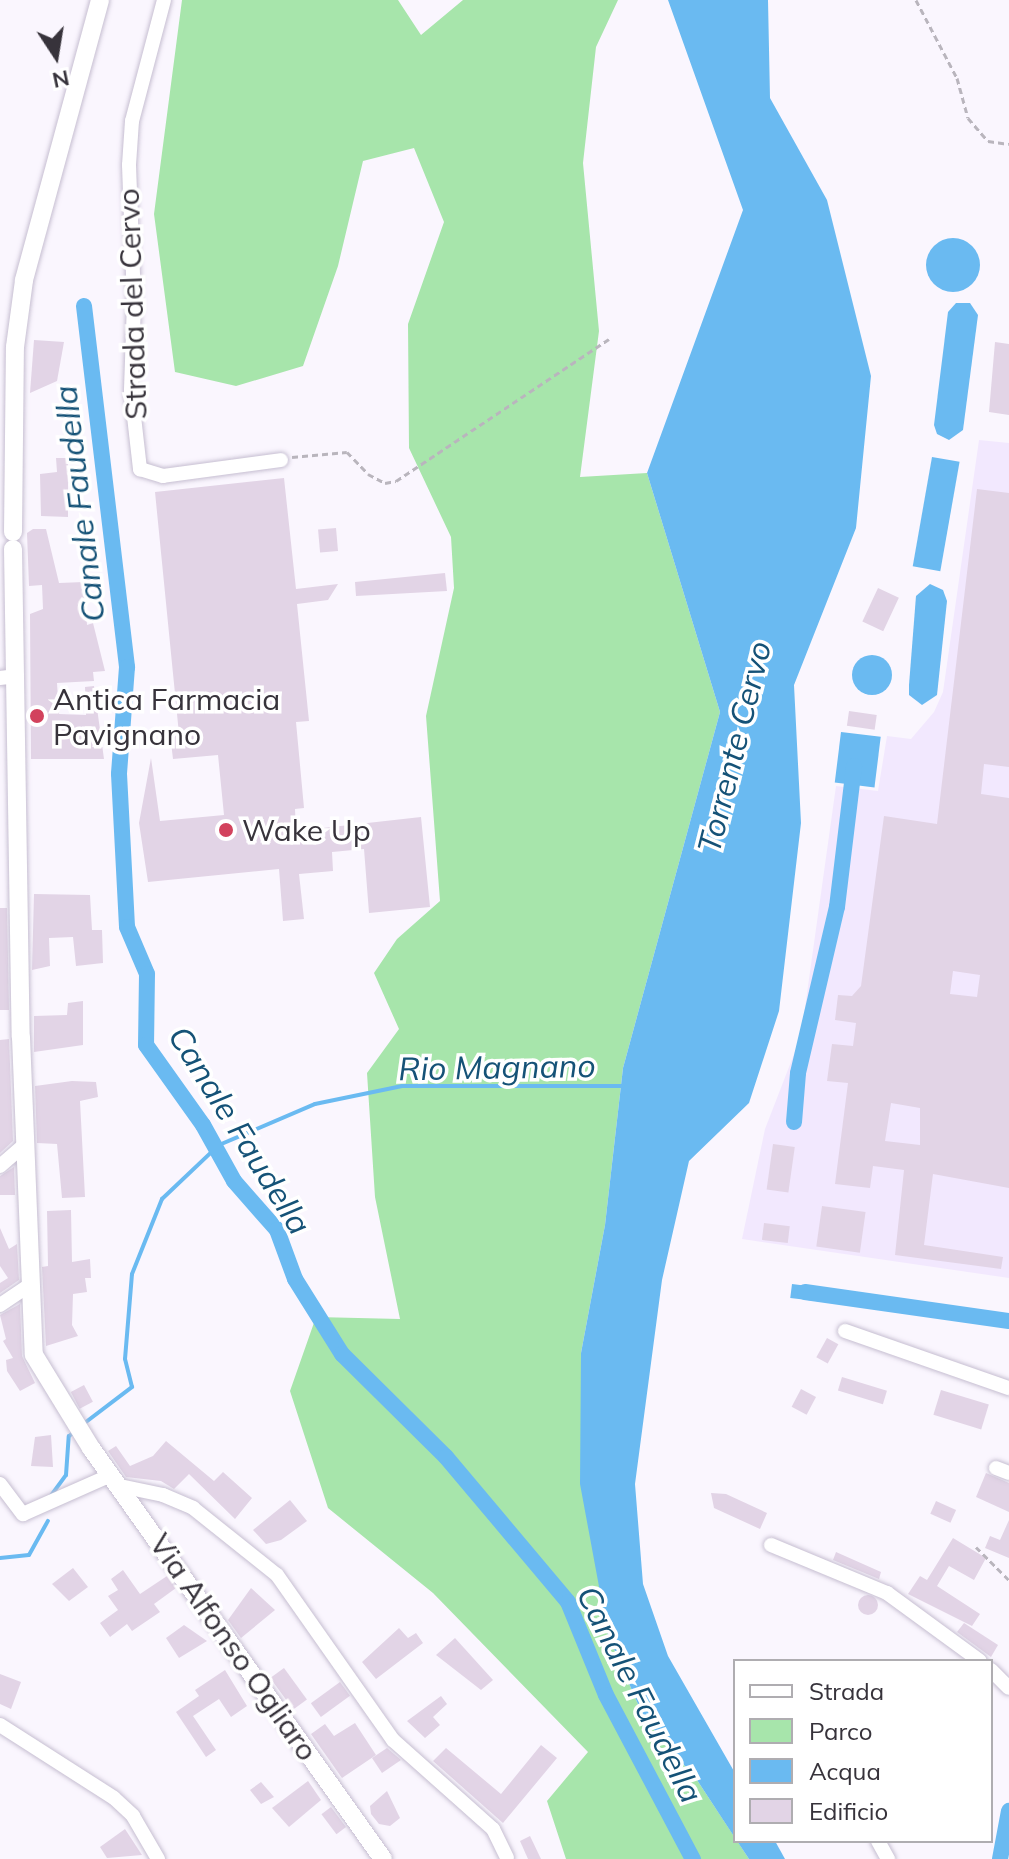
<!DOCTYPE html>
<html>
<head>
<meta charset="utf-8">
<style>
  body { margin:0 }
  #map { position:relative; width:1009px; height:1859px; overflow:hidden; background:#faf6fe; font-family:Mulish,sans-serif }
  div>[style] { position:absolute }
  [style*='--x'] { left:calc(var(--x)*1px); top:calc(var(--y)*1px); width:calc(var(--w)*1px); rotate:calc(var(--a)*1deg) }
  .built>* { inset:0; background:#f2e8fe }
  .green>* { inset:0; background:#a7e5ab }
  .water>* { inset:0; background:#6abaf1; transform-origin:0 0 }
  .round { border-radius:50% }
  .stream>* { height:4px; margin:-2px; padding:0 2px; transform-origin:2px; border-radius:2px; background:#6abaf1 }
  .canal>* { height:16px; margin:-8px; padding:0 8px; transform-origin:8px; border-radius:8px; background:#6abaf1 }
  .building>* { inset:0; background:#e2d4e6; transform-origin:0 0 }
  .path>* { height:3px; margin-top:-1.5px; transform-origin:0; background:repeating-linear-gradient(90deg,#b9b5bd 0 6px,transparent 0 10px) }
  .roads { filter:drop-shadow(0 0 2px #c6bed1) drop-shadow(0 0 2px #c6bed1) }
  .street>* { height:14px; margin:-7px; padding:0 7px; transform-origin:7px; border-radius:7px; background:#fff }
  .secondary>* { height:18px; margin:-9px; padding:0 9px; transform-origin:9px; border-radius:9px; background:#fff }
  .dots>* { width:22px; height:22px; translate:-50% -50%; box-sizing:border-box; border:4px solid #fff; border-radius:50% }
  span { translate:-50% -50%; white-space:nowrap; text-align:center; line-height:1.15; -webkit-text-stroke:7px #fff; paint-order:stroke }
  .street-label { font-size:30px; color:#37333b }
  .poi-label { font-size:30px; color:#37333b }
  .left { translate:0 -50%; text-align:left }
  .water-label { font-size:32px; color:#155277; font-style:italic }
  .legend { position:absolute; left:733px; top:1659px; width:260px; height:184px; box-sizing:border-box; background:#fff; border:2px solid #afadb1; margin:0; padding:10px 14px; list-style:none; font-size:24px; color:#37333b }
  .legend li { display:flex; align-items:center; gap:16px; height:40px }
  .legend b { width:40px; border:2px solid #afadb1 }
  .north { position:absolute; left:16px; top:16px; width:80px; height:80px; -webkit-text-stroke:6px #fff; paint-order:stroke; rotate:168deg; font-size:22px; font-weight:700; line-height:32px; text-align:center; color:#37333b }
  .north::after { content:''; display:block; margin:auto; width:28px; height:36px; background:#37333b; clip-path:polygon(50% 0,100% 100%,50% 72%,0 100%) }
</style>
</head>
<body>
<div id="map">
  <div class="built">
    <i style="clip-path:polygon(979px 440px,1009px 443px,1009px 1278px,742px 1239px,765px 1129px,801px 1036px,836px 786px,878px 791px,887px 736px,911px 739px,934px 712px,943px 692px)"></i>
  </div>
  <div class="green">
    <i style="clip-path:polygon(182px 0,398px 0,421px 35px,463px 0,618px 0,596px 47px,583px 163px,599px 331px,580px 477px,647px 473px,720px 712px,623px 1068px,605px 1225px,581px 1353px,608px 1635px,644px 1718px,697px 1780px,749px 1859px,566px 1859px,547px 1801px,588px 1752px,433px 1593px,328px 1508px,290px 1391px,316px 1317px,400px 1319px,375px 1197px,367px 1073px,399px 1029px,374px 973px,397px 939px,440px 901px,426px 716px,454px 588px,451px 537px,409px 448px,408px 324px,444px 222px,414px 148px,363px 161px,338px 266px,303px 366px,236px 386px,175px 372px,154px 214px)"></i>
  </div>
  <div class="water">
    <i style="clip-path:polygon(668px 0,768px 0,770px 98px,827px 200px,871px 376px,856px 528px,794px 685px,801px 823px,779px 1011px,749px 1103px,689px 1161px,662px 1280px,635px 1484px,643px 1584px,668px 1656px,735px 1773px,735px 1838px,697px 1780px,644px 1718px,608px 1635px,580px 1484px,581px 1353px,605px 1225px,623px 1068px,720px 712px,647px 473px,743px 210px)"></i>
    <i class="round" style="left:926px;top:238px;width:54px;height:54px"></i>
    <i style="clip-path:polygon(956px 303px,970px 303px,978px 315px,963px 430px,949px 440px,937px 434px,934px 425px,948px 312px)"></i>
    <i style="left:932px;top:457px;width:28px;height:111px;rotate:10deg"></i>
    <i style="clip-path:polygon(930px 584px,943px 590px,947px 601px,937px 695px,922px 705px,909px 695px,909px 685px,916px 596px)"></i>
    <i class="round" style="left:852px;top:655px;width:40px;height:40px"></i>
    <i style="left:841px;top:732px;width:40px;height:51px;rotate:7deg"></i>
    <i style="left:792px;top:1284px;width:32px;height:14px;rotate:7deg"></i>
    <i style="clip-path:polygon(737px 1841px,775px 1841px,785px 1859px,749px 1859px)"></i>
  </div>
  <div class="stream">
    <i style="--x:82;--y:1425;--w:63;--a:-37.2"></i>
    <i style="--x:132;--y:1387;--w:29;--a:-104"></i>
    <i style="--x:125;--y:1359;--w:85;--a:-85.3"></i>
    <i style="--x:132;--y:1274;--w:81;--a:-68.2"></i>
    <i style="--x:162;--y:1199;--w:79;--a:-43.5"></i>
    <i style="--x:219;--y:1145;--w:104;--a:-23.1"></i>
    <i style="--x:315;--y:1104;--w:89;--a:-11.7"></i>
    <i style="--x:402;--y:1086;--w:221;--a:0"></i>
    <i style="--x:50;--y:1497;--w:27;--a:-54"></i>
    <i style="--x:66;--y:1475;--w:39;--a:-86"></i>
    <i style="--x:69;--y:1436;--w:9;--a:-36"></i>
    <i style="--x:0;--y:1558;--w:29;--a:-6"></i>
    <i style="--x:29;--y:1555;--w:39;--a:-61"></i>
  </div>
  <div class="canal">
    <i style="--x:84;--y:306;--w:364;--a:83.2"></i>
    <i style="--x:127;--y:667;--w:107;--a:94.3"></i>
    <i style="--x:119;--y:774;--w:153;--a:87"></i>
    <i style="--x:127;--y:927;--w:51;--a:66.9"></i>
    <i style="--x:147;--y:974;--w:71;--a:90.8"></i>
    <i style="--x:146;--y:1045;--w:98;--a:54.5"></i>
    <i style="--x:203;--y:1125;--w:64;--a:61"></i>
    <i style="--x:234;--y:1181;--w:65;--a:48.7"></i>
    <i style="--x:277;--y:1230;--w:52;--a:69.8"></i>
    <i style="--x:295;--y:1279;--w:89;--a:57.9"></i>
    <i style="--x:342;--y:1354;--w:146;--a:44.7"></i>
    <i style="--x:446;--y:1457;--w:189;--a:49.9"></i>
    <i style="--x:568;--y:1602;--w:100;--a:67.8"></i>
    <i style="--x:606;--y:1695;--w:186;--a:62.1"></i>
    <i style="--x:794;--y:1122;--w:49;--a:-85.3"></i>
    <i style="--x:798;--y:1073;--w:171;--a:-76.8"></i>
    <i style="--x:837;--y:907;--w:142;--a:-83.1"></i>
    <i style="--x:805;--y:1292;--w:206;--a:8.1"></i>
    <i style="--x:1000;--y:1859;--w:49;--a:-79.4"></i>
  </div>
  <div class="building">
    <i style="clip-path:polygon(34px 340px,64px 342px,57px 381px,30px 393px)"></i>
    <i style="clip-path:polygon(995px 342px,1009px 344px,1009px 415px,989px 412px)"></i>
    <i style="clip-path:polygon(56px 458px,68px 458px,68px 517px,41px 516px,40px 474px,57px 472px)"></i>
    <i style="clip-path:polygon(284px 478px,296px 589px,338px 584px,328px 600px,297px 604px,309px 721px,296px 722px,304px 808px,295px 809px,296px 831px,421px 817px,430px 907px,369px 913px,364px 849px,332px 852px,333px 871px,299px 874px,304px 919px,283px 921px,279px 869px,148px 882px,139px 823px,151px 758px,160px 821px,224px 815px,218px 755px,173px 759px,170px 734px,179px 734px,155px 492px)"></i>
    <i style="clip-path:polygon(evenodd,977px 489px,1009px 493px,1009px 767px,984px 764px,981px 794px,1009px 798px,1009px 1188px,933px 1174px,924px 1245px,1003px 1257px,1001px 1269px,895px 1255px,904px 1170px,873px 1166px,870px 1188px,835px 1184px,848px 1083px,827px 1081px,832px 1044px,853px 1046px,856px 1023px,835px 1020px,838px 995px,852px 996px,861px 986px,884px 816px,937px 824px,977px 489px,953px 971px,980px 975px,977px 997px,950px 994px,953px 971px,977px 489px,891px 1103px,920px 1108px,920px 1145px,885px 1141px,891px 1103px)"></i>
    <i style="left:336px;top:528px;width:23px;height:18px;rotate:85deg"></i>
    <i style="clip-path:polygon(33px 529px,46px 529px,59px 583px,84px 582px,87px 625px,93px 623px,105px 671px,93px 672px,94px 681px,57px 683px,59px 714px,86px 715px,85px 687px,94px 686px,104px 759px,31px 759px,30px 614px,43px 609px,42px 585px,29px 586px,27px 533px)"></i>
    <i style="clip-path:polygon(445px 573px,447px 591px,356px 596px,355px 582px)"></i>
    <i style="left:878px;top:588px;width:23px;height:37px;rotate:25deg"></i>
    <i style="left:849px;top:711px;width:28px;height:15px;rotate:8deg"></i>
    <i style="clip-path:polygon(34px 894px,90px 895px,92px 930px,102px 930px,103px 963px,76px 966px,73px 937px,49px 938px,50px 966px,32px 970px)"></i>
    <i style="clip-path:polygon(0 908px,7px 908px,9px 1010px,0 1010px)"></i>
    <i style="clip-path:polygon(83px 1001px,83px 1045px,34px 1052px,34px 1016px,67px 1015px,68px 1003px)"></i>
    <i style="clip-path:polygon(9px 1039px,13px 1141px,0 1153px,0 1040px)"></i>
    <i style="clip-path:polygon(72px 1081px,96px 1082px,98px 1097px,80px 1101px,85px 1197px,62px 1198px,57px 1144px,37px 1143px,35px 1086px)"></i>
    <i style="left:773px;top:1144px;width:22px;height:46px;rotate:8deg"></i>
    <i style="clip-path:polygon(14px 1167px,15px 1195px,0 1195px,0 1176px)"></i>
    <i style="left:822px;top:1206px;width:44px;height:41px;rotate:8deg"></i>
    <i style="clip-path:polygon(71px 1210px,72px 1262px,90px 1259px,91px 1278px,85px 1278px,87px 1292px,73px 1294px,72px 1325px,78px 1336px,46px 1346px,42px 1267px,48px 1266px,47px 1211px)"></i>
    <i style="left:764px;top:1223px;width:26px;height:17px;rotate:7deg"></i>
    <i style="clip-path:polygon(0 1228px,9px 1249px,17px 1244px,19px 1280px,0 1293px,0 1283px,8px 1278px,0 1266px)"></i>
    <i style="clip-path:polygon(20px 1304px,22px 1356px,35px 1383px,20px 1391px,7px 1371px,6px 1360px,13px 1358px,3px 1341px,6px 1339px,0 1315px)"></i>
    <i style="left:827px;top:1338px;width:13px;height:22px;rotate:29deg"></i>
    <i style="left:842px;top:1377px;width:47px;height:14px;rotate:17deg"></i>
    <i style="left:84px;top:1385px;width:19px;height:15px;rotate:62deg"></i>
    <i style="left:801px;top:1389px;width:17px;height:20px;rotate:28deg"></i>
    <i style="left:941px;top:1390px;width:50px;height:26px;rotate:17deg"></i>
    <i style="clip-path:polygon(51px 1435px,53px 1467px,31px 1466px,35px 1437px)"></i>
    <i style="clip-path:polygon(166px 1441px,214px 1481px,223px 1472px,252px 1498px,235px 1519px,189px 1474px,174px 1489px,161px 1481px,126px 1477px,108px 1451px,116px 1446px,130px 1466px,153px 1456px)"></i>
    <i style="clip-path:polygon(986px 1473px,1009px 1483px,1009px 1512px,976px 1497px)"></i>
    <i style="clip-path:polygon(711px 1493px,726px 1494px,767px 1513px,760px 1529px,714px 1508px)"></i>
    <i style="clip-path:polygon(290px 1500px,307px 1521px,281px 1540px,266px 1544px,253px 1530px)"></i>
    <i style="left:936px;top:1501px;width:22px;height:14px;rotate:24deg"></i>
    <i style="clip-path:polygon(1009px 1520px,1009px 1558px,985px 1548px,990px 1536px,1000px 1540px)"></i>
    <i style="clip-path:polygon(953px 1538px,986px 1558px,974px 1580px,949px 1566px,937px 1586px,980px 1614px,972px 1626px,908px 1594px,920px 1576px,927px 1580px)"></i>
    <i style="clip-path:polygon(836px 1552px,881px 1572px,879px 1579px,833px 1560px)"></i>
    <i style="clip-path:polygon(73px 1568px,88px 1587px,69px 1601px,52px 1584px)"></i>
    <i style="clip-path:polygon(123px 1570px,140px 1594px,167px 1576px,176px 1588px,154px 1604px,160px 1612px,132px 1631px,127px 1624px,110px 1637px,100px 1623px,118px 1610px,108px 1596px,118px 1590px,111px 1579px)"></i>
    <i style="clip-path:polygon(251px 1588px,275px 1610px,241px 1638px,228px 1620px)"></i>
    <i class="round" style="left:858px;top:1595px;width:20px;height:20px"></i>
    <i style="clip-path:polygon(964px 1623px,998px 1645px,991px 1657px,957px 1632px)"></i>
    <i style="clip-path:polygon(184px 1625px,207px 1641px,179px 1658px,166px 1638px)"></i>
    <i style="clip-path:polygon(399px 1628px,408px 1638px,416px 1633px,423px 1643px,376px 1679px,362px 1662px)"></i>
    <i style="clip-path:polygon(455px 1638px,493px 1680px,481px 1690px,436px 1655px)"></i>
    <i style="left:284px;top:1668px;width:39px;height:17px;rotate:54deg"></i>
    <i style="clip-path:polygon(225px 1670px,247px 1706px,231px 1717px,219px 1699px,193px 1716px,216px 1750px,206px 1757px,176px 1712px,199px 1696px,195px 1690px)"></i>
    <i style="clip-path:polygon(0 1674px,21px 1682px,11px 1709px,0 1704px)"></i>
    <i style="left:340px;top:1682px;width:17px;height:36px;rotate:54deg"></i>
    <i style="clip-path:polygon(441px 1696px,447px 1704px,433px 1717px,440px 1725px,425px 1738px,407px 1721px)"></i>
    <i style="clip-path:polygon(355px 1723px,376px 1755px,342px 1778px,311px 1734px,325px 1724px,334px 1736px)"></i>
    <i style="clip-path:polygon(541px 1745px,557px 1758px,503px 1823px,433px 1761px,446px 1748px,501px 1794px)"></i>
    <i style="clip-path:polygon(387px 1748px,401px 1760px,382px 1773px,372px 1758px)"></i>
    <i style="clip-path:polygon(308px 1781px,321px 1800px,289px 1827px,272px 1808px)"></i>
    <i style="clip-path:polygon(261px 1782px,274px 1797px,261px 1804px,250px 1790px)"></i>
    <i style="clip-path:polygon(387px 1791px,400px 1818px,390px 1826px,379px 1824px,371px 1814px,370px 1806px)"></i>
    <i style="left:331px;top:1807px;width:25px;height:12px;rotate:53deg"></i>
    <i style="clip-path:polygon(125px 1829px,142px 1855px,107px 1858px,100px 1847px)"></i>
    <i style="clip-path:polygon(530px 1836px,541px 1859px,528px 1859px,520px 1841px)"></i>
  </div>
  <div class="path">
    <i style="--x:916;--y:0;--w:88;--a:62.3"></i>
    <i style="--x:957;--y:78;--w:41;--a:74.6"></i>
    <i style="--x:968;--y:118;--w:30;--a:49"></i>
    <i style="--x:988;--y:141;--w:21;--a:8"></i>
    <i style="--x:292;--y:457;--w:55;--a:-5.2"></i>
    <i style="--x:347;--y:452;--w:30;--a:46"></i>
    <i style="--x:368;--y:474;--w:19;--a:28"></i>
    <i style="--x:385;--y:483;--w:11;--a:-10"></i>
    <i style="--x:396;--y:481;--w:256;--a:-33.7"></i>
    <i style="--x:976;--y:1547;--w:47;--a:45"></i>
  </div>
  <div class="roads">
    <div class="street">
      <i style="--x:164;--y:0;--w:125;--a:104.8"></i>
      <i style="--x:132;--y:121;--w:44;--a:93.9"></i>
      <i style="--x:129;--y:165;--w:138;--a:87.9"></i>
      <i style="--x:134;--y:303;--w:87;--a:92"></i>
      <i style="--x:131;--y:390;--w:80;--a:83.5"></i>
      <i style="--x:140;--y:469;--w:24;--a:17"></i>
      <i style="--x:163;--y:476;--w:119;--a:-7.7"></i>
      <i style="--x:0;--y:678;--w:17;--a:-7"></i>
      <i style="--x:0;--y:1166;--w:32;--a:-41"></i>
      <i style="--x:0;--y:1305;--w:34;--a:-34"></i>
      <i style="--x:845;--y:1331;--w:174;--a:19.2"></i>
      <i style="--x:996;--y:1468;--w:14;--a:21"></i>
      <i style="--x:0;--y:1484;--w:38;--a:53"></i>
      <i style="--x:23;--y:1514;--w:96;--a:-23.9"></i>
      <i style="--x:120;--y:1486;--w:44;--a:11.8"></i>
      <i style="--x:163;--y:1495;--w:33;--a:23"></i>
      <i style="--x:193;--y:1508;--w:107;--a:38.6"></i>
      <i style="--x:277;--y:1575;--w:202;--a:54.9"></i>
      <i style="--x:393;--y:1740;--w:134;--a:41.7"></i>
      <i style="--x:493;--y:1829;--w:32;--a:64"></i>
      <i style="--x:771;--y:1545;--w:126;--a:22.5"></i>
      <i style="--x:887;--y:1593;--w:115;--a:36.2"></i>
      <i style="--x:991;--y:1670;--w:25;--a:45"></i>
      <i style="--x:0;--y:1725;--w:135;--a:32.6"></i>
      <i style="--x:114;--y:1798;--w:26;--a:43"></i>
      <i style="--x:133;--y:1816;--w:50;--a:59.8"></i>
      <i style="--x:878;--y:1841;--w:21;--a:61"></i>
    </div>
    <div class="secondary">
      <i style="--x:13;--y:532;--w:185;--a:-89.4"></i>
      <i style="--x:15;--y:347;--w:68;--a:-82.3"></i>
      <i style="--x:24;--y:280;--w:290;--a:-74.8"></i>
      <i style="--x:13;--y:549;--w:488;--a:89.1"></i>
      <i style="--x:21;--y:1037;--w:318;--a:87.7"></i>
      <i style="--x:34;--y:1355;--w:109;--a:58.5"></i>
      <i style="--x:91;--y:1448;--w:504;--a:54.61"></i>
    </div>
  </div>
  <div class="dots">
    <i style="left:37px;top:716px;background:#d2425d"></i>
    <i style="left:226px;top:830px;background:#d2425d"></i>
  </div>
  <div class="street-label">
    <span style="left:132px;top:304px;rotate:-92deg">Strada del Cervo</span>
    <span style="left:234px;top:1647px;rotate:55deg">Via Alfonso Ogliaro</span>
  </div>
  <div class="poi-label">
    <span class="left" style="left:53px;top:716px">Antica Farmacia<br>Pavignano</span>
    <span class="left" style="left:242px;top:830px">Wake Up</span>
  </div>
  <div class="water-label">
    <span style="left:79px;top:504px;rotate:-97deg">Canale Faudella</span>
    <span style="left:734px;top:747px;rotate:-76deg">Torrente Cervo</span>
    <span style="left:497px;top:1067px;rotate:-1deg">Rio Magnano</span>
    <span style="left:240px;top:1130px;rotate:58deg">Canale Faudella</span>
    <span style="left:640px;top:1694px;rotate:63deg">Canale Faudella</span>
  </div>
  <ul class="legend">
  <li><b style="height:10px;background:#fff"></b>Strada</li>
  <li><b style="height:22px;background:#a7e5ab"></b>Parco</li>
  <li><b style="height:22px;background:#6abaf1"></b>Acqua</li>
  <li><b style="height:22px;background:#e2d4e6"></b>Edificio</li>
  </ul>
  <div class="north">N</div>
</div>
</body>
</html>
